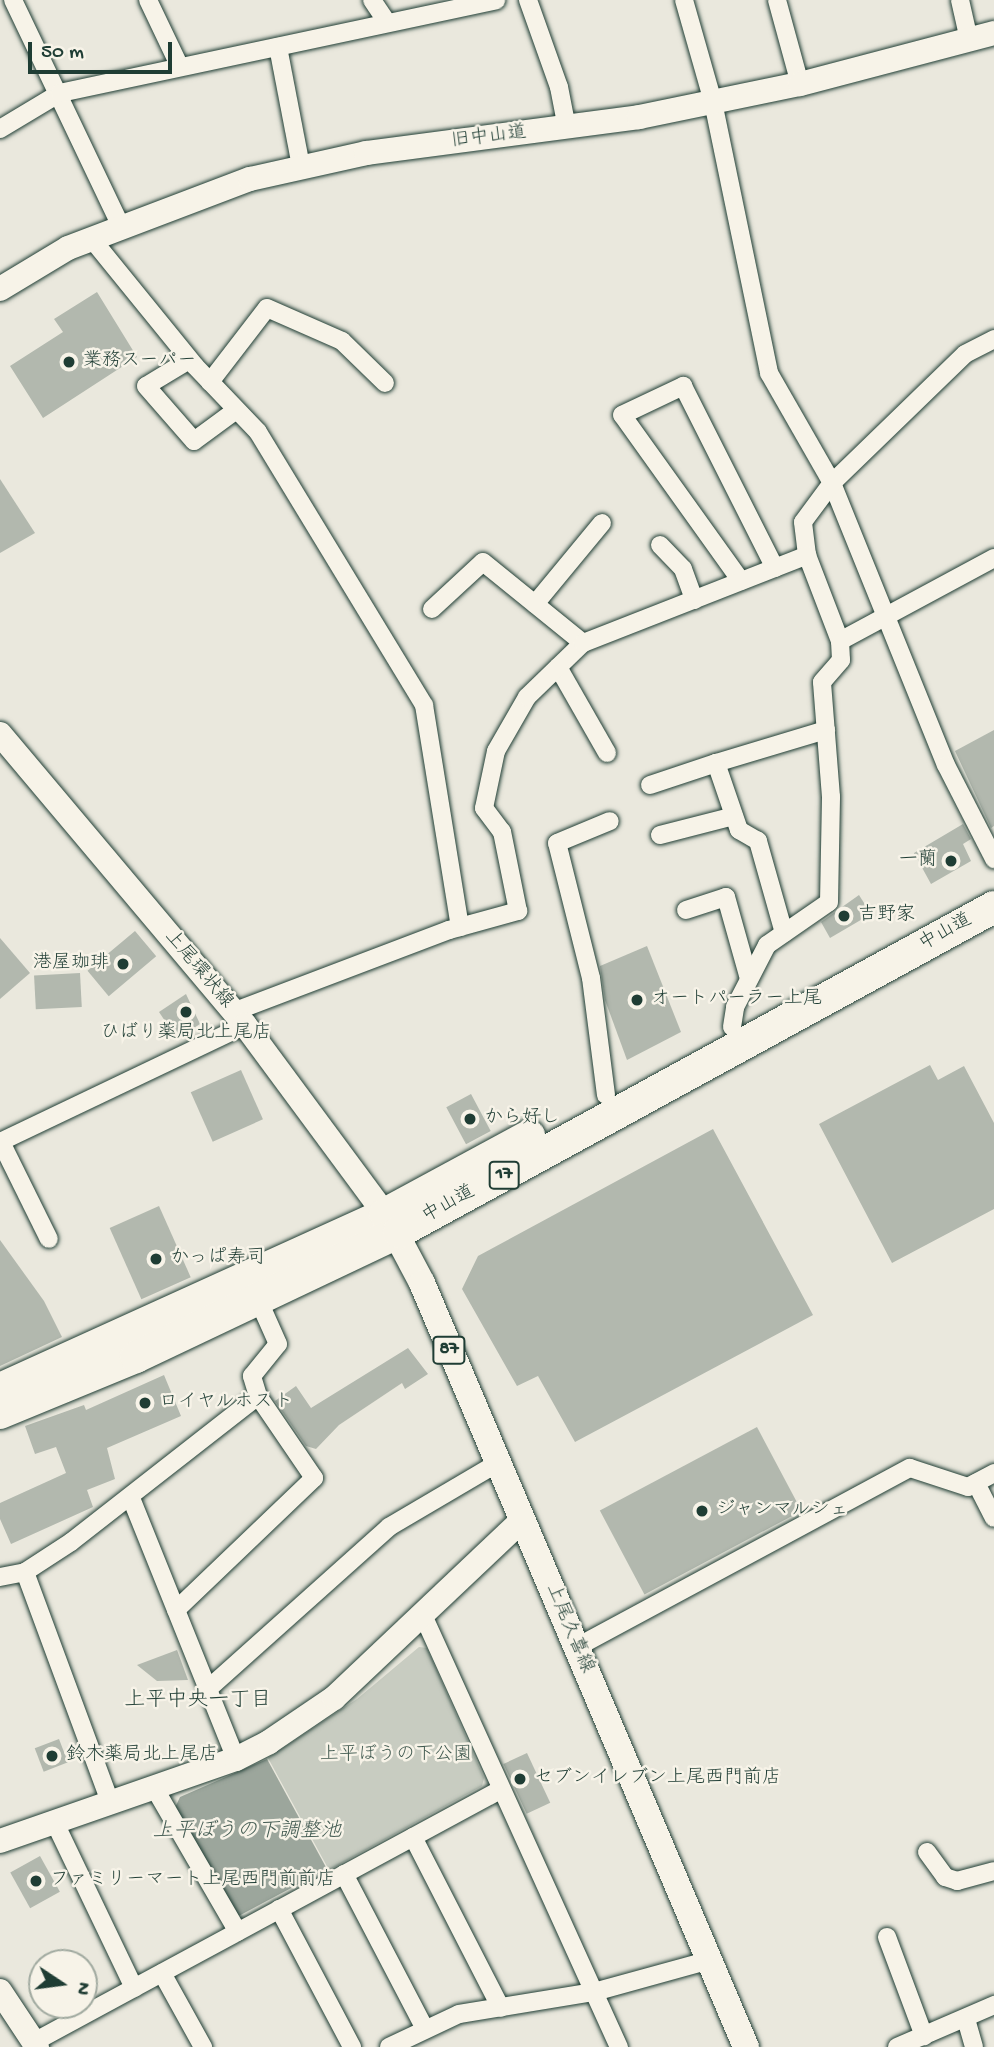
<!DOCTYPE html>
<html>
<head>
<meta charset="utf-8">
<style>
  body { margin:0 }
  #map { position:relative; width:994px; height:2047px; overflow:hidden; background:#eae8dd; font-family:"Gochi Hand","Klee One",sans-serif }
  div>[style] { position:absolute }
  [style*='--x'] { left:calc(var(--x)*1px); top:calc(var(--y)*1px); width:calc(var(--w)*1px); rotate:calc(var(--a)*1deg) }
  .green>* { inset:0; background:#c8ccc1 }
  .water>* { inset:0; background:#9ca69c }
  .building>* { inset:0; background:#b2b8ae; transform-origin:0 0 }
  .roads { filter:drop-shadow(0 0 2px #1f3d34) drop-shadow(0 0 2px #1f3d34) }
  .street>* { height:18px; margin:-9px; padding:0 9px; transform-origin:9px; border-radius:9px; background:#f7f3e8 }
  .secondary>* { height:24px; margin:-12px; padding:0 12px; transform-origin:12px; border-radius:12px; background:#f7f3e8 }
  .primary>* { height:26px; margin:-13px; padding:0 13px; transform-origin:13px; border-radius:13px; background:#f7f3e8 }
  .highway>* { height:32px; margin:-16px; padding:0 16px; transform-origin:16px; border-radius:16px; background:#f7f3e8 }
  .dots>* { width:19px; height:19px; translate:-50% -50%; box-sizing:border-box; border:4px solid #f7f3e8; border-radius:50% }
  span { translate:-50% -50%; white-space:nowrap; text-align:center; line-height:1.15; -webkit-text-stroke:5px #f7f3e8; paint-order:stroke }
  .shield-label span { padding:2px 5px; background:#f7f3e8; border:2px solid; border-radius:5px; -webkit-text-stroke-width:0 }
  .shield-label { font-size:18px; color:#1f3d34; font-weight:700 }
  .street-label { font-size:19px; color:#1f3d34 }
  .poi-label { font-size:19px; color:#1f3d34 }
  .left { translate:0 -50%; text-align:left }
  .right { translate:-100% -50%; text-align:right }
  .park-label { font-size:19px; color:#415a50 }
  .neighbourhood-label { font-size:21px; color:#1f3d34 }
  .water-label { font-size:21px; color:#445c53; font-style:italic }
  .north { position:absolute; left:28px; top:1949px; width:70px; height:70px; box-sizing:border-box; background:#f7f3e8; border:2px solid #a1aaa0; border-radius:50%; rotate:103deg; font-size:19px; font-weight:700; line-height:28px; text-align:center; color:#1f3d34 }
  .north::after { content:''; display:block; margin:auto; width:24px; height:32px; background:#1f3d34; clip-path:polygon(50% 0,100% 100%,50% 72%,0 100%) }
  .scale { position:absolute; left:28px; top:42px; width:144px; height:32px; box-sizing:border-box; border:4px solid #1f3d34; border-top:0; padding-left:9px; font-size:21px; line-height:24px; white-space:nowrap; color:#1f3d34; -webkit-text-stroke:5px #f7f3e8; paint-order:stroke }
</style>
</head>
<body>
<div id="map">
  <div class="green">
    <i style="clip-path:polygon(419px 1647px,427px 1648px,484px 1778px,482px 1786px,329px 1870px,268px 1758px,357px 1699px)"></i>
  </div>
  <div class="water">
    <i style="clip-path:polygon(267px 1759px,327px 1869px,233px 1919px,174px 1810px,180px 1797px)"></i>
  </div>
  <div class="building">
    <i style="clip-path:polygon(97px 292px,137px 357px,43px 418px,10px 366px,63px 332px,54px 319px)"></i>
    <i style="clip-path:polygon(0 479px,35px 533px,0 553px)"></i>
    <i style="clip-path:polygon(994px 730px,994px 826px,991px 828px,955px 751px)"></i>
    <i style="clip-path:polygon(963px 824px,971px 839px,963px 844px,971px 861px,931px 884px,914px 853px)"></i>
    <i style="clip-path:polygon(859px 895px,871px 914px,830px 938px,821px 922px)"></i>
    <i style="left:135px;top:931px;width:33px;height:62px;rotate:50deg"></i>
    <i style="clip-path:polygon(0 938px,30px 973px,0 999px)"></i>
    <i style="clip-path:polygon(647px 946px,681px 1032px,627px 1060px,605px 1000px,600px 966px)"></i>
    <i style="left:80px;top:973px;width:34px;height:46px;rotate:87deg"></i>
    <i style="clip-path:polygon(186px 994px,200px 1024px,177px 1039px,159px 1012px)"></i>
    <i style="clip-path:polygon(930px 1065px,938px 1080px,964px 1066px,994px 1123px,994px 1209px,892px 1263px,819px 1124px)"></i>
    <i style="left:241px;top:1070px;width:54px;height:55px;rotate:66deg"></i>
    <i style="left:471px;top:1094px;width:42px;height:28px;rotate:62deg"></i>
    <i style="clip-path:polygon(713px 1129px,813px 1315px,575px 1442px,538px 1376px,517px 1386px,462px 1289px,478px 1256px)"></i>
    <i style="left:159px;top:1206px;width:78px;height:54px;rotate:66deg"></i>
    <i style="clip-path:polygon(0 1240px,44px 1301px,62px 1337px,0 1366px)"></i>
    <i style="clip-path:polygon(408px 1348px,428px 1374px,405px 1389px,402px 1383px,339px 1425px,316px 1449px,306px 1446px,275px 1401px,296px 1386px,311px 1408px)"></i>
    <i style="clip-path:polygon(164px 1375px,181px 1416px,107px 1448px,115px 1479px,87px 1490px,93px 1507px,11px 1544px,0 1519px,0 1503px,66px 1473px,56px 1447px,35px 1454px,25px 1426px,84px 1405px,86px 1410px)"></i>
    <i style="left:757px;top:1427px;width:95px;height:178px;rotate:62deg"></i>
    <i style="clip-path:polygon(177px 1650px,188px 1680px,157px 1681px,137px 1665px)"></i>
    <i style="left:59px;top:1739px;width:25px;height:26px;rotate:69deg"></i>
    <i style="left:527px;top:1753px;width:55px;height:26px;rotate:65deg"></i>
    <i style="left:40px;top:1856px;width:41px;height:34px;rotate:61deg"></i>
  </div>
  <div class="roads">
    <div class="street">
      <i style="--x:13;--y:0;--w:250;--a:64.5"></i>
      <i style="--x:148;--y:0;--w:74;--a:64.5"></i>
      <i style="--x:372;--y:0;--w:25;--a:56"></i>
      <i style="--x:528;--y:0;--w:92;--a:70.4"></i>
      <i style="--x:559;--y:87;--w:42;--a:79"></i>
      <i style="--x:684;--y:0;--w:106;--a:74.1"></i>
      <i style="--x:713;--y:102;--w:277;--a:78.3"></i>
      <i style="--x:769;--y:373;--w:127;--a:60.2"></i>
      <i style="--x:832;--y:483;--w:304;--a:68"></i>
      <i style="--x:946;--y:765;--w:106;--a:62.9"></i>
      <i style="--x:777;--y:0;--w:87;--a:74.7"></i>
      <i style="--x:960;--y:0;--w:41;--a:77.3"></i>
      <i style="--x:278;--y:47;--w:121;--a:79.1"></i>
      <i style="--x:0;--y:129;--w:70;--a:-31"></i>
      <i style="--x:60;--y:93;--w:446;--a:-12"></i>
      <i style="--x:91;--y:238;--w:165;--a:50.9"></i>
      <i style="--x:195;--y:366;--w:91;--a:46.3"></i>
      <i style="--x:258;--y:432;--w:320;--a:58.7"></i>
      <i style="--x:424;--y:705;--w:225;--a:80.8"></i>
      <i style="--x:189;--y:360;--w:50;--a:148.8"></i>
      <i style="--x:146;--y:386;--w:73;--a:48.9"></i>
      <i style="--x:194;--y:441;--w:52;--a:-36.4"></i>
      <i style="--x:210;--y:382;--w:93;--a:-52.4"></i>
      <i style="--x:267;--y:308;--w:82;--a:23.7"></i>
      <i style="--x:342;--y:341;--w:60;--a:44.3"></i>
      <i style="--x:660;--y:545;--w:33;--a:46"></i>
      <i style="--x:683;--y:569;--w:33;--a:70"></i>
      <i style="--x:741;--y:581;--w:204;--a:-125.6"></i>
      <i style="--x:622;--y:415;--w:68;--a:-25.4"></i>
      <i style="--x:683;--y:386;--w:204;--a:63.2"></i>
      <i style="--x:535;--y:604;--w:105;--a:-50.4"></i>
      <i style="--x:432;--y:609;--w:69;--a:-42.7"></i>
      <i style="--x:483;--y:562;--w:129;--a:39"></i>
      <i style="--x:840;--y:641;--w:92;--a:-111"></i>
      <i style="--x:807;--y:555;--w:33;--a:-97"></i>
      <i style="--x:803;--y:522;--w:49;--a:-53.4"></i>
      <i style="--x:832;--y:483;--w:185;--a:-44.1"></i>
      <i style="--x:965;--y:354;--w:33;--a:-27"></i>
      <i style="--x:558;--y:667;--w:99;--a:60.3"></i>
      <i style="--x:650;--y:785;--w:70;--a:-18.4"></i>
      <i style="--x:660;--y:835;--w:76;--a:-14.4"></i>
      <i style="--x:686;--y:910;--w:42;--a:-18"></i>
      <i style="--x:726;--y:897;--w:85;--a:74.3"></i>
      <i style="--x:784;--y:933;--w:96;--a:-105.8"></i>
      <i style="--x:758;--y:841;--w:22;--a:-150"></i>
      <i style="--x:739;--y:830;--w:71;--a:-108.9"></i>
      <i style="--x:716;--y:763;--w:115;--a:-16.7"></i>
      <i style="--x:233;--y:1012;--w:231;--a:-20.8"></i>
      <i style="--x:449;--y:930;--w:72;--a:-15.4"></i>
      <i style="--x:518;--y:911;--w:81;--a:-101.4"></i>
      <i style="--x:502;--y:832;--w:30;--a:-127"></i>
      <i style="--x:484;--y:808;--w:58;--a:-78.1"></i>
      <i style="--x:496;--y:751;--w:62;--a:-60.1"></i>
      <i style="--x:527;--y:697;--w:78;--a:-44"></i>
      <i style="--x:583;--y:643;--w:241;--a:-21.4"></i>
      <i style="--x:732;--y:1027;--w:20;--a:-81"></i>
      <i style="--x:735;--y:1007;--w:70;--a:-62.7"></i>
      <i style="--x:767;--y:945;--w:75;--a:-34.7"></i>
      <i style="--x:829;--y:902;--w:105;--a:-88.9"></i>
      <i style="--x:831;--y:797;--w:115;--a:-94.5"></i>
      <i style="--x:822;--y:682;--w:29;--a:-49"></i>
      <i style="--x:841;--y:660;--w:19;--a:-93"></i>
      <i style="--x:840;--y:641;--w:175;--a:-28.3"></i>
      <i style="--x:606;--y:1095;--w:118;--a:-97.3"></i>
      <i style="--x:591;--y:978;--w:139;--a:-104.1"></i>
      <i style="--x:557;--y:843;--w:57;--a:-22.5"></i>
      <i style="--x:0;--y:1142;--w:272;--a:-25.5"></i>
      <i style="--x:1;--y:1142;--w:108;--a:63.7"></i>
      <i style="--x:976;--y:1483;--w:39;--a:63"></i>
      <i style="--x:131;--y:1498;--w:281;--a:68.1"></i>
      <i style="--x:25;--y:1572;--w:247;--a:69.7"></i>
      <i style="--x:0;--y:1577;--w:25;--a:-11"></i>
      <i style="--x:25;--y:1572;--w:55;--a:-33.1"></i>
      <i style="--x:71;--y:1542;--w:237;--a:-38"></i>
      <i style="--x:176;--y:1610;--w:191;--a:-43.7"></i>
      <i style="--x:314;--y:1478;--w:99;--a:-124.3"></i>
      <i style="--x:258;--y:1396;--w:21;--a:-107"></i>
      <i style="--x:252;--y:1376;--w:41;--a:-50.9"></i>
      <i style="--x:278;--y:1344;--w:49;--a:-114"></i>
      <i style="--x:422;--y:1613;--w:477;--a:65.6"></i>
      <i style="--x:577;--y:1647;--w:378;--a:-28.3"></i>
      <i style="--x:910;--y:1468;--w:61;--a:18.1"></i>
      <i style="--x:968;--y:1487;--w:30;--a:-28"></i>
      <i style="--x:208;--y:1689;--w:243;--a:-41.8"></i>
      <i style="--x:389;--y:1527;--w:124;--a:-30.5"></i>
      <i style="--x:155;--y:1789;--w:165;--a:59.9"></i>
      <i style="--x:55;--y:1823;--w:183;--a:64.4"></i>
      <i style="--x:413;--y:1837;--w:192;--a:62.8"></i>
      <i style="--x:927;--y:1852;--w:31;--a:54"></i>
      <i style="--x:945;--y:1877;--w:13;--a:18"></i>
      <i style="--x:957;--y:1881;--w:38;--a:-15"></i>
      <i style="--x:344;--y:1874;--w:175;--a:62.4"></i>
      <i style="--x:279;--y:1909;--w:156;--a:62.1"></i>
      <i style="--x:887;--y:1937;--w:106;--a:69.5"></i>
      <i style="--x:162;--y:1973;--w:85;--a:61"></i>
      <i style="--x:966;--y:2019;--w:29;--a:74"></i>
      <i style="--x:34;--y:2042;--w:530;--a:-28.4"></i>
      <i style="--x:389;--y:2047;--w:77;--a:-25.2"></i>
      <i style="--x:459;--y:2014;--w:137;--a:-9.3"></i>
      <i style="--x:594;--y:1992;--w:120;--a:-15.4"></i>
      <i style="--x:897;--y:2047;--w:106;--a:-23.4"></i>
    </div>
    <div class="secondary">
      <i style="--x:0;--y:289;--w:79;--a:-31.1"></i>
      <i style="--x:68;--y:248;--w:195;--a:-20.8"></i>
      <i style="--x:250;--y:179;--w:119;--a:-12.6"></i>
      <i style="--x:366;--y:153;--w:275;--a:-7.5"></i>
      <i style="--x:639;--y:117;--w:164;--a:-11.6"></i>
      <i style="--x:800;--y:84;--w:201;--a:-14.7"></i>
      <i style="--x:0;--y:734;--w:380;--a:49.9"></i>
      <i style="--x:245;--y:1025;--w:235;--a:53.5"></i>
      <i style="--x:0;--y:1841;--w:250;--a:-19.2"></i>
      <i style="--x:236;--y:1759;--w:37;--a:-27"></i>
      <i style="--x:269;--y:1742;--w:78;--a:-34.1"></i>
      <i style="--x:334;--y:1698;--w:259;--a:-43.4"></i>
      <i style="--x:0;--y:1991;--w:67;--a:56.5"></i>
    </div>
    <div class="primary">
      <i style="--x:386;--y:1215;--w:77;--a:62.1"></i>
      <i style="--x:422;--y:1283;--w:830;--a:67.02"></i>
    </div>
    <div class="highway">
      <i style="--x:0;--y:1389;--w:423;--a:-24.4"></i>
      <i style="--x:385;--y:1214;--w:164;--a:-28.4"></i>
      <i style="--x:0;--y:1413;--w:147;--a:-22.4"></i>
      <i style="--x:136;--y:1357;--w:291;--a:-25.4"></i>
      <i style="--x:399;--y:1232;--w:678;--a:-28.64"></i>
    </div>
  </div>
  <div class="dots">
    <i style="left:69px;top:362px;background:#1f3d34"></i>
    <i style="left:951px;top:861px;background:#1f3d34"></i>
    <i style="left:844px;top:916px;background:#1f3d34"></i>
    <i style="left:123px;top:964px;background:#1f3d34"></i>
    <i style="left:637px;top:1000px;background:#1f3d34"></i>
    <i style="left:186px;top:1012px;background:#1f3d34"></i>
    <i style="left:470px;top:1119px;background:#1f3d34"></i>
    <i style="left:156px;top:1259px;background:#1f3d34"></i>
    <i style="left:145px;top:1403px;background:#1f3d34"></i>
    <i style="left:702px;top:1511px;background:#1f3d34"></i>
    <i style="left:52px;top:1756px;background:#1f3d34"></i>
    <i style="left:520px;top:1779px;background:#1f3d34"></i>
    <i style="left:36px;top:1881px;background:#1f3d34"></i>
  </div>
  <div class="shield-label">
    <span style="left:504px;top:1175px">17</span>
    <span style="left:449px;top:1350px">87</span>
  </div>
  <div class="street-label">
    <span style="left:489px;top:138px;rotate:-7deg">旧中山道</span>
    <span style="left:946px;top:933px;rotate:-29deg">中山道</span>
    <span style="left:198px;top:970px;rotate:50deg">上尾環状線</span>
    <span style="left:449px;top:1205px;rotate:-29deg">中山道</span>
    <span style="left:569px;top:1629px;rotate:67deg">上尾久喜線</span>
  </div>
  <div class="poi-label">
    <span class="left" style="left:83px;top:362px">業務スーパー</span>
    <span class="right" style="left:937px;top:861px">一蘭</span>
    <span class="left" style="left:858px;top:916px">吉野家</span>
    <span class="right" style="left:109px;top:964px">港屋珈琲</span>
    <span class="left" style="left:651px;top:1000px">オートパーラー上尾</span>
    <span style="left:186px;top:1034px">ひばり薬局北上尾店</span>
    <span class="left" style="left:484px;top:1119px">から好し</span>
    <span class="left" style="left:170px;top:1259px">かっぱ寿司</span>
    <span class="left" style="left:159px;top:1403px">ロイヤルホスト</span>
    <span class="left" style="left:716px;top:1511px">ジャンマルシェ</span>
    <span class="left" style="left:66px;top:1756px">鈴木薬局北上尾店</span>
    <span class="left" style="left:534px;top:1779px">セブンイレブン上尾西門前店</span>
    <span class="left" style="left:50px;top:1881px">ファミリーマート上尾西門前前店</span>
  </div>
  <div class="park-label">
    <span style="left:396px;top:1756px">上平ぼうの下公園</span>
  </div>
  <div class="neighbourhood-label">
    <span style="left:198px;top:1702px">上平中央一丁目</span>
  </div>
  <div class="water-label">
    <span style="left:247px;top:1833px">上平ぼうの下調整池</span>
  </div>
  <div class="north">N</div>
  <div class="scale">50 m</div>
</div>
</body>
</html>
